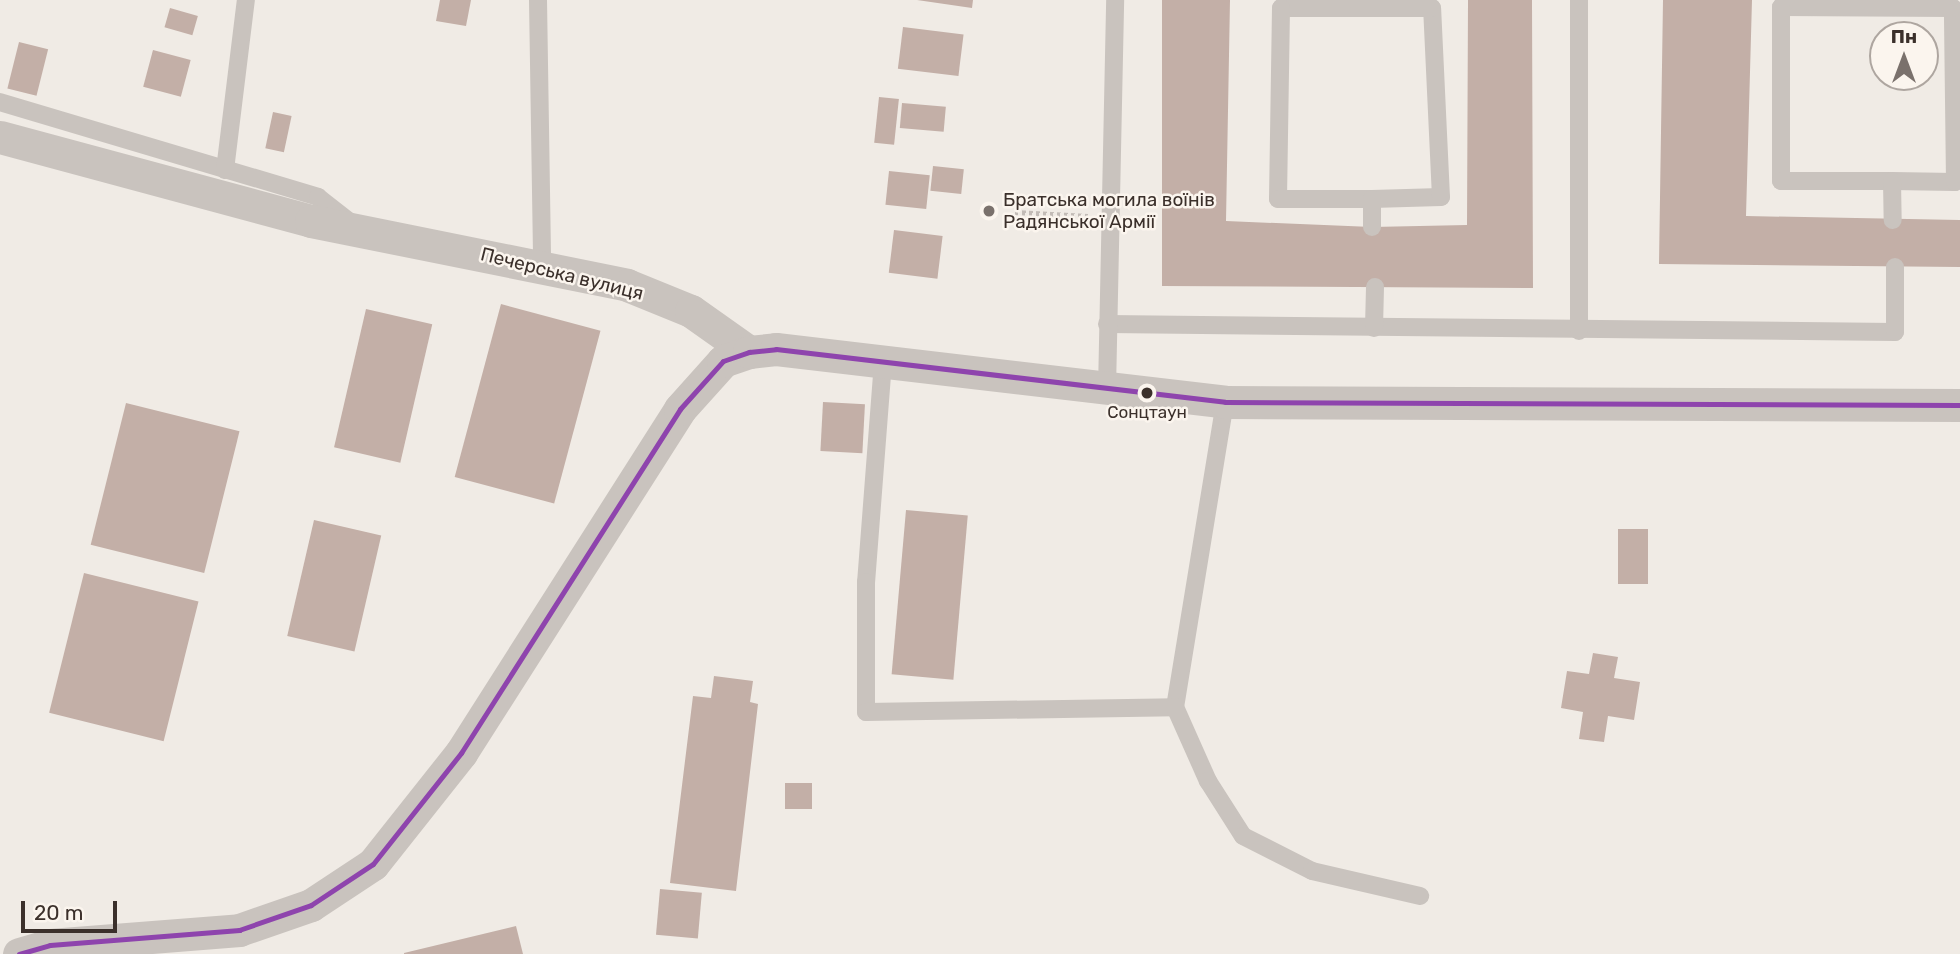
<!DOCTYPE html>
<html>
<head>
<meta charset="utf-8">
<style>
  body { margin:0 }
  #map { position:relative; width:1960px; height:954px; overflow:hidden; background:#f0ebe5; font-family:Rubik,sans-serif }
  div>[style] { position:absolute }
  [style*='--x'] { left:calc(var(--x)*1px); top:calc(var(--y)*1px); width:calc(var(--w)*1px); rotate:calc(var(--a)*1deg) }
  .building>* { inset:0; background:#c3afa7; transform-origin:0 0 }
  .path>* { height:4.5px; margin-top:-2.25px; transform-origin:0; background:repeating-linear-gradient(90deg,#c2bbb6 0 3.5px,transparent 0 7px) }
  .service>* { height:18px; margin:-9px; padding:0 9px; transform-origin:9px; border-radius:9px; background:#c9c3be }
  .minor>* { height:33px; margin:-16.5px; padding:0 16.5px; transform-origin:16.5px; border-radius:16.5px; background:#c9c3be }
  .bus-1>* { height:5px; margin:-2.5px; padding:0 2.5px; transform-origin:2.5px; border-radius:2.5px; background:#8e44ad }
  .dots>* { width:19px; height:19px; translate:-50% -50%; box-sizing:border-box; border:4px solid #fbf5ee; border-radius:50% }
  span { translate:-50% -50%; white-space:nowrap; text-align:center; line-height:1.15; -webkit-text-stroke:5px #fbf5ee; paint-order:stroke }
  .bus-label { font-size:17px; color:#3b302b }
  .poi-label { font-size:19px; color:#3b302b }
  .left { translate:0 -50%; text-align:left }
  .street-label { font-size:19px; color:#3b302b }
  .north { position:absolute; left:1869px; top:21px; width:70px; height:70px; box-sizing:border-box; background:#fbf5ee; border:2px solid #aea6a0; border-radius:50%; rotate:0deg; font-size:19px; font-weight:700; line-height:28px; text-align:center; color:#3b302b }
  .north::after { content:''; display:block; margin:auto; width:24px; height:32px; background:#7a716c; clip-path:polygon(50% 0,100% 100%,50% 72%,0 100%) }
  .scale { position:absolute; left:21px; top:901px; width:96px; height:32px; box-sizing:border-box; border:4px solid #3b302b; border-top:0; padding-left:9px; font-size:21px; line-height:24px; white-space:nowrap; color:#3b302b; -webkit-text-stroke:5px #fbf5ee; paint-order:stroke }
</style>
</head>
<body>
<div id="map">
  <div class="building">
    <i style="clip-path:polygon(440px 0,471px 0,466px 26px,436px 21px)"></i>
    <i style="clip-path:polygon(917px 0,973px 0,972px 8px)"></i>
    <i style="clip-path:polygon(1162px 0,1230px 0,1226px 221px,1372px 227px,1467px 225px,1468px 0,1532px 0,1533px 288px,1162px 286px)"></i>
    <i style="clip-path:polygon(1663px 0,1752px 0,1746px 216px,1960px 220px,1960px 267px,1659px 264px)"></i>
    <i style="left:170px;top:8px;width:29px;height:20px;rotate:16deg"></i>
    <i style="left:903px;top:27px;width:61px;height:42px;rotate:7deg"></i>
    <i style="left:19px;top:42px;width:30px;height:48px;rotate:14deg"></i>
    <i style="left:153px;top:50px;width:39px;height:38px;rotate:15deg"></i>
    <i style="left:879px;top:97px;width:20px;height:46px;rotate:6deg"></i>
    <i style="left:902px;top:103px;width:44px;height:25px;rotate:5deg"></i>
    <i style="left:273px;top:112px;width:19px;height:37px;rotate:12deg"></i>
    <i style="left:933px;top:166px;width:31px;height:25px;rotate:6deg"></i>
    <i style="left:889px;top:171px;width:41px;height:34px;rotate:6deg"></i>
    <i style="left:894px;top:230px;width:49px;height:43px;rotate:7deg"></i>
    <i style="left:501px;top:304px;width:103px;height:179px;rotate:15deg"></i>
    <i style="left:366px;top:309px;width:68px;height:142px;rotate:13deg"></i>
    <i style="left:823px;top:402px;width:42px;height:49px;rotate:3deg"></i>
    <i style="left:126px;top:403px;width:117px;height:146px;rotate:14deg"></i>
    <i style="left:906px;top:510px;width:62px;height:165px;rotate:5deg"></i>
    <i style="left:314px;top:520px;width:69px;height:119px;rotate:13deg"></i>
    <i style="left:1618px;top:529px;width:30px;height:55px"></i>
    <i style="left:84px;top:573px;width:118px;height:144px;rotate:14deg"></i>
    <i style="clip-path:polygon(1593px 653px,1618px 657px,1614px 678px,1640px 682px,1634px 720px,1608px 716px,1604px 742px,1579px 739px,1583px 712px,1561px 708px,1567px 671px,1589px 674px)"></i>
    <i style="clip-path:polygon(714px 676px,753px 681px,750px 702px,758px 704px,736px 891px,670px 883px,693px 696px,711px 698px)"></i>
    <i style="left:812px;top:783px;width:26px;height:27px;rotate:90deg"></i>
    <i style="left:660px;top:889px;width:42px;height:46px;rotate:5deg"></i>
    <i style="clip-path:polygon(516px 926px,523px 954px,404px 954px,404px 953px)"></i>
  </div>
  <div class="path">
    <i style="--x:1015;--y:212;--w:73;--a:3.1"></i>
  </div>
  <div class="service">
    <i style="--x:538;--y:0;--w:267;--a:89.1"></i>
    <i style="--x:0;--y:102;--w:332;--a:16.6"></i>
    <i style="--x:318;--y:197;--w:41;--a:38"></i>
    <i style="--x:225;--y:170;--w:171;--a:-83"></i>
    <i style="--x:1892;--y:181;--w:63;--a:0.9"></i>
    <i style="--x:1955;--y:182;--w:174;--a:-90.7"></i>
    <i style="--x:1953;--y:8;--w:172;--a:-179.7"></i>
    <i style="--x:1781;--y:7;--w:174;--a:90"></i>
    <i style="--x:1781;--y:181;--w:111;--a:0"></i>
    <i style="--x:1892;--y:181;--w:39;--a:89"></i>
    <i style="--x:1372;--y:199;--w:69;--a:-1.7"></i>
    <i style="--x:1441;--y:197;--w:189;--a:-92.7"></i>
    <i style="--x:1432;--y:8;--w:151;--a:180"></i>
    <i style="--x:1281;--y:8;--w:191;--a:90.9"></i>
    <i style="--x:1278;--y:199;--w:94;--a:0"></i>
    <i style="--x:1372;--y:199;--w:28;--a:90"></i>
    <i style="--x:1107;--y:324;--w:788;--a:0.58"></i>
    <i style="--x:1895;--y:332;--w:65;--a:-90"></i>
    <i style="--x:1374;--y:328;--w:41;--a:-88.6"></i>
    <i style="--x:1579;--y:331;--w:331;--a:-90"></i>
    <i style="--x:883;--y:362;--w:221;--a:94.4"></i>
    <i style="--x:866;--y:582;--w:130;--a:90"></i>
    <i style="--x:866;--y:712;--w:309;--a:-0.9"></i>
    <i style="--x:1107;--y:390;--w:390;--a:-88.8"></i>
    <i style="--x:1225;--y:402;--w:309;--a:99.3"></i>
    <i style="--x:1175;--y:707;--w:81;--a:66"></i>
    <i style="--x:1208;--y:781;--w:65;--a:57.5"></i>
    <i style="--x:1243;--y:836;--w:77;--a:26.9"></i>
    <i style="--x:1312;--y:871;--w:111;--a:13"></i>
  </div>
  <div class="minor">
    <i style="--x:0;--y:137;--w:322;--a:15.1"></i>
    <i style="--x:311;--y:221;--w:322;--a:11.4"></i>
    <i style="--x:627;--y:285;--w:69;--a:22.1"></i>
    <i style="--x:691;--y:311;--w:71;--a:35.3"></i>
    <i style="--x:19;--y:954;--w:32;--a:-16"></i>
    <i style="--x:50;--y:945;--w:190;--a:-4.5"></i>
    <i style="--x:239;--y:930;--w:76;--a:-19.1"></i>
    <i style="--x:311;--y:905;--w:74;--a:-33.5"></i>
    <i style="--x:373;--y:864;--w:142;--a:-51.6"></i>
    <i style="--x:461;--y:753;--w:408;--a:-57.5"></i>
    <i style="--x:680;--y:409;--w:64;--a:-48.1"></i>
    <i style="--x:723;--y:361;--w:28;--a:-19"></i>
    <i style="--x:749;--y:352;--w:27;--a:-6"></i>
    <i style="--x:776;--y:349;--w:452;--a:6.7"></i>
    <i style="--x:1225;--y:402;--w:735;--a:0.23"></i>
  </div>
  <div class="bus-1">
    <i style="--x:19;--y:954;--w:32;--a:-16"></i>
    <i style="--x:50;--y:945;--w:190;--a:-4.5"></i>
    <i style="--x:239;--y:930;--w:76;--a:-19.1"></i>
    <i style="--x:311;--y:905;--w:74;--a:-33.5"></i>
    <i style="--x:373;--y:864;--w:142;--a:-51.6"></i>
    <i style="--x:461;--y:753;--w:408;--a:-57.5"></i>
    <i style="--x:680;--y:409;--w:64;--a:-48.1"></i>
    <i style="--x:723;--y:361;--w:28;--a:-19"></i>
    <i style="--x:749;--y:352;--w:27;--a:-6"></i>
    <i style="--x:776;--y:349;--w:452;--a:6.7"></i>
    <i style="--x:1225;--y:402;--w:735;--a:0.23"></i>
  </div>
  <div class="dots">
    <i style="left:989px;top:211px;background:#7a716c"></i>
    <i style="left:1147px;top:393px;background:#3b302b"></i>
  </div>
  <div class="bus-label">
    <span style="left:1147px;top:413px">Сонцтаун</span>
  </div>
  <div class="poi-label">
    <span class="left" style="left:1003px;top:211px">Братська могила воїнів<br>Радянської Армії</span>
  </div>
  <div class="street-label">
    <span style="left:562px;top:274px;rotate:14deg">Печерська вулиця</span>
  </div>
  <div class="north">Пн</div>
  <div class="scale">20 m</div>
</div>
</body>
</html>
